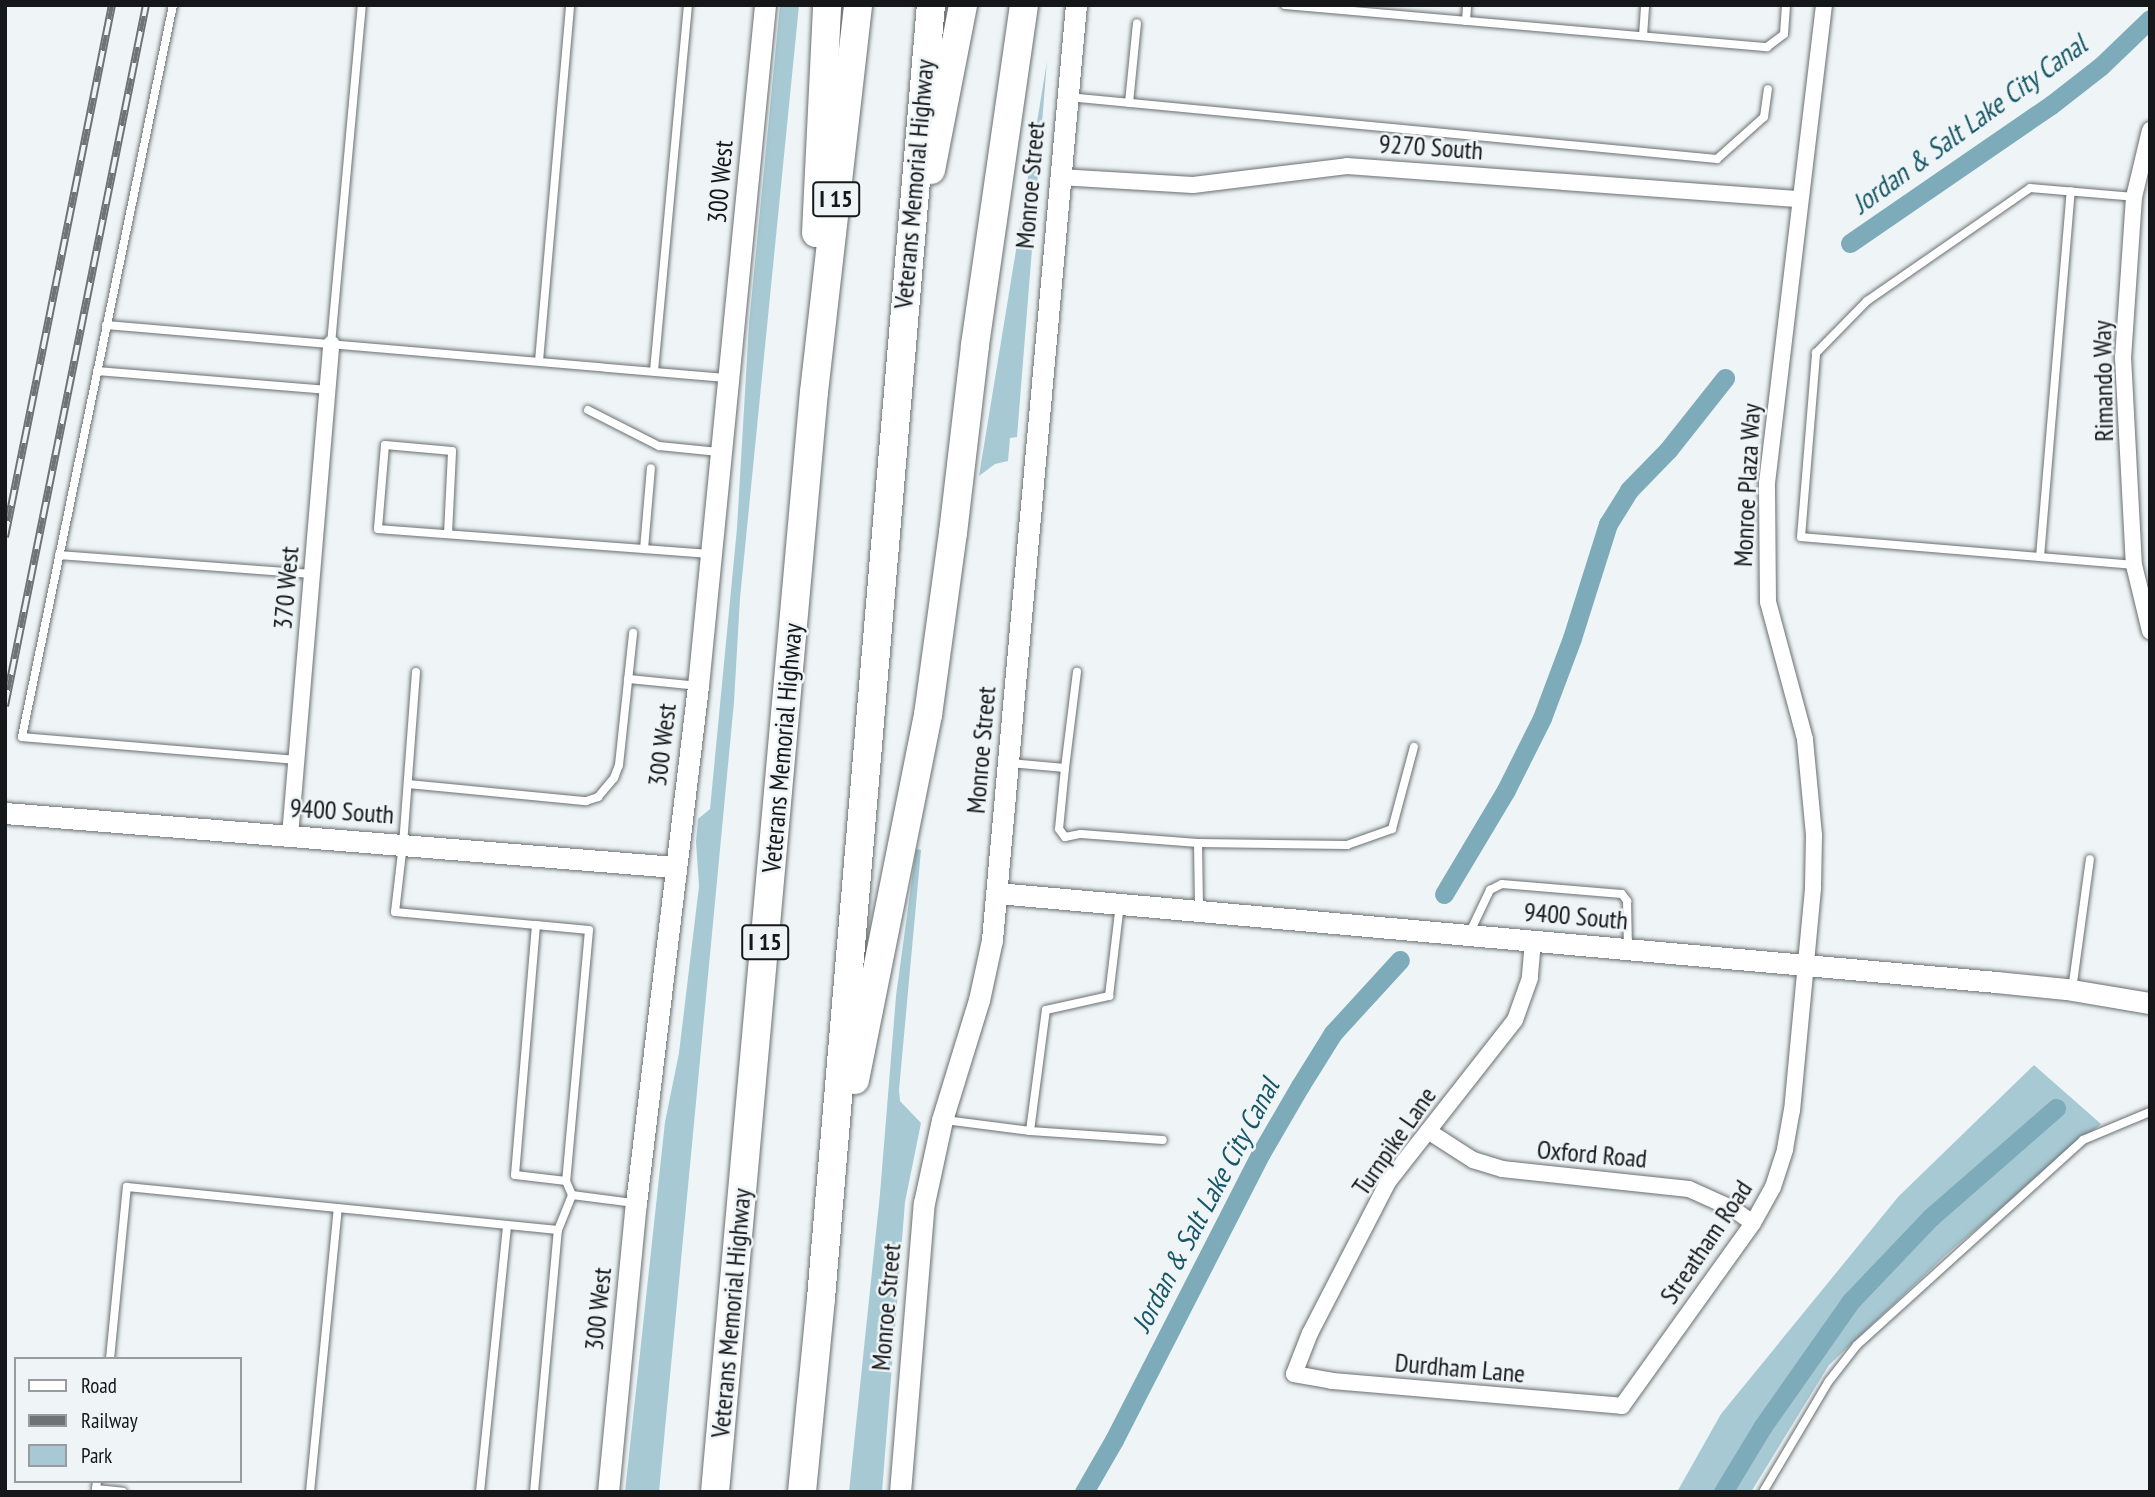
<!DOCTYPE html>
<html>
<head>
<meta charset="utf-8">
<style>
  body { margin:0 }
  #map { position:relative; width:2155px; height:1497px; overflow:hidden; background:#eff5f7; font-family:"PT Sans Narrow",sans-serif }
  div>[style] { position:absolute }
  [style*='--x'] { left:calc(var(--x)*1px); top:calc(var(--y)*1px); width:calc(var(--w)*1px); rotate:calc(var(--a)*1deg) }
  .green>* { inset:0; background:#a7c9d3 }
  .canal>* { height:19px; margin:-9.5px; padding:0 9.5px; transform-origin:9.5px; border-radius:9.5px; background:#7eabba }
  .roads { filter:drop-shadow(0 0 2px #6a6f70) drop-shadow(0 0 2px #6a6f70) }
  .lane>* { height:8px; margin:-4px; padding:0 4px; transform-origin:4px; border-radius:4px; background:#fff }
  .street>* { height:16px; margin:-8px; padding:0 8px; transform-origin:8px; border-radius:8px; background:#fff }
  .secondary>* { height:21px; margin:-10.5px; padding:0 10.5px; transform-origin:10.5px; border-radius:10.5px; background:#fff }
  .highway>* { height:28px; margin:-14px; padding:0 14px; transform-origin:14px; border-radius:14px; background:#fff }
  .rail>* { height:8px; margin-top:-4px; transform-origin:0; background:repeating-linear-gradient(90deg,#eff5f7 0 16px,#707375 0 32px); box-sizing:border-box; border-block:2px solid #707375 }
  span { translate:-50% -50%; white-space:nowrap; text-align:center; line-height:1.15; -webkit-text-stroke:5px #eff5f7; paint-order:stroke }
  .shield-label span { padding:2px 5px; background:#eff5f7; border:2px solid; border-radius:5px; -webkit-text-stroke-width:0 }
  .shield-label { font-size:24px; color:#151718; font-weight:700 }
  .street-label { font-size:26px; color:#151718 }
  .water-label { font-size:28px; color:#175666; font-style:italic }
  .frame { position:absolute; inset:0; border:7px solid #151718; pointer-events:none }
  .legend { position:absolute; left:14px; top:1357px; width:228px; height:126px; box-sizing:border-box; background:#eff5f7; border:2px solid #989c9e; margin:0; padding:9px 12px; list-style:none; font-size:21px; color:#151718 }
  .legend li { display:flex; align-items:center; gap:14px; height:35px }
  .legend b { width:35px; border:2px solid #989c9e }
</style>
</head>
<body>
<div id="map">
  <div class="green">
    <i style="clip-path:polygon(780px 5px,799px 5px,740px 598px,734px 702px,659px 1492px,625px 1492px,665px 1122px,679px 1053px,699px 886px,696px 842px,698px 819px,710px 809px,737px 528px,749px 324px)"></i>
    <i style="clip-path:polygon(1047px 61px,1017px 437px,1010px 438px,1008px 461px,995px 464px,979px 476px)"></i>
    <i style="clip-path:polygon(916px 849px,921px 850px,899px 1090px,900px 1101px,921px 1123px,905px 1202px,882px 1492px,849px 1492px,880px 1194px,896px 996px)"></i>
    <i style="clip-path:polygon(2034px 1065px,2101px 1124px,1948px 1253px,1829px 1365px,1751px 1492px,1677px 1492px,1721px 1414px,1898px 1197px)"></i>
  </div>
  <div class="canal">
    <i style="--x:1850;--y:243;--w:244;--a:-34.5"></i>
    <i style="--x:2051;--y:105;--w:63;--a:-38"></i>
    <i style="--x:2101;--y:66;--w:68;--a:-43.8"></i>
    <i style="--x:1444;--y:894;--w:121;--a:-59.2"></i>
    <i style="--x:1506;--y:790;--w:80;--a:-63.4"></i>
    <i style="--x:1542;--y:718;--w:85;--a:-69.4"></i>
    <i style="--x:1572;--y:638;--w:120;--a:-72.5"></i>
    <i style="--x:1608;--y:524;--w:40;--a:-58"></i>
    <i style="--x:1629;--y:490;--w:56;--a:-45.7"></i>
    <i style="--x:1668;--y:450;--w:92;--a:-51.6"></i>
    <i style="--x:1084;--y:1492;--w:60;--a:-60"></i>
    <i style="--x:1114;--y:1440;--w:322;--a:-62.9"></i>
    <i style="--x:1261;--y:1153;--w:78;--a:-59.8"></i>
    <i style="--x:1300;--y:1086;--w:62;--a:-58.1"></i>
    <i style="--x:1333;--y:1033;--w:99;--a:-47.5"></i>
    <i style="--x:1723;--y:1492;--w:77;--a:-58.8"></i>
    <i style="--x:1763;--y:1426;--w:151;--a:-54.9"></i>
    <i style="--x:1850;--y:1302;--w:117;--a:-46.4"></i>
    <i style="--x:1931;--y:1217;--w:166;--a:-41.1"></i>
  </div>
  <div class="roads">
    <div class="lane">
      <i style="--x:173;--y:5;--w:747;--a:101.66"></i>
      <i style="--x:22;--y:737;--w:275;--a:4.8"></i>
      <i style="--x:1285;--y:5;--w:484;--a:5"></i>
      <i style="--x:1767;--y:47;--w:21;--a:-37"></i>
      <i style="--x:1784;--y:34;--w:29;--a:-86"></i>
      <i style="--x:1466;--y:21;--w:16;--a:-86"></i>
      <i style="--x:1643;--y:36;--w:31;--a:-86"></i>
      <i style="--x:1068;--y:97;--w:652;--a:5.46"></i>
      <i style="--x:1717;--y:159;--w:63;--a:-41.8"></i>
      <i style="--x:1764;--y:117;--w:28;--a:-82"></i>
      <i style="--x:1129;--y:103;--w:80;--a:-84.3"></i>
      <i style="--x:106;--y:325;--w:622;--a:4.89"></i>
      <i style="--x:331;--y:344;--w:340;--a:-84.8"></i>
      <i style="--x:539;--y:361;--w:357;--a:-85"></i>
      <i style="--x:97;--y:371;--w:232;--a:4.7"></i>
      <i style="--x:654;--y:371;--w:368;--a:-84.7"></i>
      <i style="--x:588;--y:410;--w:80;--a:26.9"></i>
      <i style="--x:659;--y:446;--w:60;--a:5.7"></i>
      <i style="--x:448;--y:534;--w:83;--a:-87.2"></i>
      <i style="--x:452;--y:451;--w:67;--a:-174.9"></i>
      <i style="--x:385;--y:445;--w:84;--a:94.8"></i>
      <i style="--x:378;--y:529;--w:332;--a:4.3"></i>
      <i style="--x:644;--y:549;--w:81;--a:-85.1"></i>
      <i style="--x:59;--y:555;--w:253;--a:4.3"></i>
      <i style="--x:2040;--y:557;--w:367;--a:-85.2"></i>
      <i style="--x:2134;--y:565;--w:334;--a:-175.2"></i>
      <i style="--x:1801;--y:537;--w:185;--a:-85.3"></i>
      <i style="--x:1816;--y:353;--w:73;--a:-45.6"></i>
      <i style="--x:1867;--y:301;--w:198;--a:-34.7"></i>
      <i style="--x:2030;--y:188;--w:104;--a:4.9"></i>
      <i style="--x:416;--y:672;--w:172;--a:94.3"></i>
      <i style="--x:403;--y:844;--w:68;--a:96.7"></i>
      <i style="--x:395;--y:912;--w:142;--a:5.3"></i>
      <i style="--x:536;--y:925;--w:53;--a:5.4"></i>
      <i style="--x:589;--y:930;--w:252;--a:95.2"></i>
      <i style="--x:566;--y:1181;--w:51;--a:-173.3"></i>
      <i style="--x:515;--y:1175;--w:251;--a:-85.2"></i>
      <i style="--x:628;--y:679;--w:70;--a:5.7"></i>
      <i style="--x:1010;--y:763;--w:55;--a:5.2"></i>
      <i style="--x:1065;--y:768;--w:97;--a:-82.9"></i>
      <i style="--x:1065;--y:768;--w:61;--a:95.6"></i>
      <i style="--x:1059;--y:829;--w:10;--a:53"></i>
      <i style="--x:1065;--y:837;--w:16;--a:-11"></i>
      <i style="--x:1081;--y:834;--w:117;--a:4.4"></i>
      <i style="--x:1198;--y:843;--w:66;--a:89.1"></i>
      <i style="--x:408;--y:784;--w:179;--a:5.5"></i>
      <i style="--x:586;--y:801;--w:13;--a:-18"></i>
      <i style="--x:598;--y:797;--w:25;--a:-50"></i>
      <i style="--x:614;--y:778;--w:14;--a:-69"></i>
      <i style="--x:619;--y:765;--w:133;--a:-83.9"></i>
      <i style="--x:1198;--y:843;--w:149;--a:0.8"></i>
      <i style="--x:1347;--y:845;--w:48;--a:-19.6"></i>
      <i style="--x:1392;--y:829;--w:85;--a:-75"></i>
      <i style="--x:1470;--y:932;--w:47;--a:-64.5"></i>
      <i style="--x:1490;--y:890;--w:13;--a:-27"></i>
      <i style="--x:1502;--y:884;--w:120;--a:4.8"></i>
      <i style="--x:1622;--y:894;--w:9;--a:54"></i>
      <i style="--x:1627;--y:901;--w:46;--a:88.8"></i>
      <i style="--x:2072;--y:990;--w:132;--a:-82.2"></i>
      <i style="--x:945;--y:1120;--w:86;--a:7.4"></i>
      <i style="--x:1030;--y:1131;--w:122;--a:-82.5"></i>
      <i style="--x:1046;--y:1010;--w:65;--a:-12.5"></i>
      <i style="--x:1109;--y:996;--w:93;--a:-83.2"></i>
      <i style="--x:1030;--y:1131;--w:133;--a:3.9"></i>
      <i style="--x:566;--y:1181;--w:15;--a:67"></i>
      <i style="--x:572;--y:1195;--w:63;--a:7.4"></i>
      <i style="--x:110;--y:1359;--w:173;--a:-84.4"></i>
      <i style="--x:127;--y:1187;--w:433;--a:5.7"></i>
      <i style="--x:558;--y:1230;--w:38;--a:-68"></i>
      <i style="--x:97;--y:1481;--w:8;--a:97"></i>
      <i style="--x:96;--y:1489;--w:27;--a:6"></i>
      <i style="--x:310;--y:1492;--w:285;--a:-84.4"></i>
      <i style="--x:480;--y:1492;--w:268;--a:-84.2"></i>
      <i style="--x:534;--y:1492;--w:263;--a:-84.8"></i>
      <i style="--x:1763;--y:1492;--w:129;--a:-59.3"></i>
      <i style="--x:1829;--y:1381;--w:46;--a:-52.1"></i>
      <i style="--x:1857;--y:1345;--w:305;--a:-42.2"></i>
      <i style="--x:2083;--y:1140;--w:73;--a:-22.7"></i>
    </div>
    <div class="street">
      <i style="--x:2150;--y:130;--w:69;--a:103.4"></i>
      <i style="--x:2134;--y:197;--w:160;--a:93.9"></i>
      <i style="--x:2123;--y:357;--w:208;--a:87"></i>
      <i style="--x:2134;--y:565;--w:68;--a:76.4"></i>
      <i style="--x:1059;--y:177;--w:134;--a:3.4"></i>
      <i style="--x:1193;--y:185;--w:155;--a:-7"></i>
      <i style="--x:1347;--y:166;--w:454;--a:4.2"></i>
      <i style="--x:290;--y:836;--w:494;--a:-85.2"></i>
      <i style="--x:1533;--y:941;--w:37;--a:95"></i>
      <i style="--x:1530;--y:978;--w:45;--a:109.7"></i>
      <i style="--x:1515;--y:1020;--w:206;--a:128.1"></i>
      <i style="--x:1388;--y:1182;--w:170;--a:117.3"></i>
      <i style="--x:1310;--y:1333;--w:44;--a:111.3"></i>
      <i style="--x:1294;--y:1374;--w:39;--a:10"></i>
      <i style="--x:1332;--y:1381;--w:291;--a:4.9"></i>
      <i style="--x:1622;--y:1406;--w:225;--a:-54.4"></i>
      <i style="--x:1753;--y:1223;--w:41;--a:-60.9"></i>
      <i style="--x:1773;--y:1187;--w:40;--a:-72"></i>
      <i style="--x:1785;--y:1149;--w:39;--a:-80"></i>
      <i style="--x:1792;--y:1111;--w:225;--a:-84.6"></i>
      <i style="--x:1813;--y:887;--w:52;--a:-88.9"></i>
      <i style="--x:1814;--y:835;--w:96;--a:-95.4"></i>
      <i style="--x:1805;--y:739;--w:142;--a:-105.1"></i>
      <i style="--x:1768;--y:602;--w:119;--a:-90.5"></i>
      <i style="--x:1767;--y:483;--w:481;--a:-83.2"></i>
      <i style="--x:1428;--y:1131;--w:54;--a:32.8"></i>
      <i style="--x:1473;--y:1160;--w:30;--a:17"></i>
      <i style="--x:1502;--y:1169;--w:188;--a:6.1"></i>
      <i style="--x:1689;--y:1189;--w:48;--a:24.4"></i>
      <i style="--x:1733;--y:1209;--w:24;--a:35"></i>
    </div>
    <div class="secondary">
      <i style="--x:5;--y:813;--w:672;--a:4.61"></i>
      <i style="--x:997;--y:893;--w:1003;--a:5.09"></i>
      <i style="--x:1996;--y:982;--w:70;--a:5.7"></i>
      <i style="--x:2066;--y:989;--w:85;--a:9.5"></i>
      <i style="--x:608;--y:1492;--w:290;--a:-84.5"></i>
      <i style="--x:636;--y:1203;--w:521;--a:-83.16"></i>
      <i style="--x:698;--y:686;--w:684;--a:-84.38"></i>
      <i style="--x:900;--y:1492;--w:290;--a:-85.3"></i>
      <i style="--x:924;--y:1203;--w:85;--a:-77.8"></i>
      <i style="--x:942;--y:1120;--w:126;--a:-72.9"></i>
      <i style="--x:979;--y:1000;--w:61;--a:-77.8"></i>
      <i style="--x:992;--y:940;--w:939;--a:-84.87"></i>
    </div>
    <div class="highway">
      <i style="--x:931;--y:170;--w:168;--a:-79"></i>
      <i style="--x:816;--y:233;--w:228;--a:-87.2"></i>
      <i style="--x:855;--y:1080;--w:372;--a:-78.7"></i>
      <i style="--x:928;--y:715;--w:184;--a:-82.2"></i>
      <i style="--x:953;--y:533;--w:189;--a:-83.3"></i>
      <i style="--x:975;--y:345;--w:344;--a:-81.8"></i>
      <i style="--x:715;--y:1492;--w:1104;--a:-84.86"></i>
      <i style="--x:814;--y:392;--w:389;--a:-83.5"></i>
      <i style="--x:802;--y:1492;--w:195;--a:-84.4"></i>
      <i style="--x:821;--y:1298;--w:1298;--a:-85.14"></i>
    </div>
  </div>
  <div class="rail">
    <i style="--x:5;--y:537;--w:543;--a:-78.63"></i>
    <i style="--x:5;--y:706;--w:715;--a:-78.63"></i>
  </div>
  <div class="shield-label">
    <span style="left:836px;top:199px">I 15</span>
    <span style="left:765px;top:942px">I 15</span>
  </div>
  <div class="street-label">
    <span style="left:1431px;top:147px;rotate:4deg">9270 South</span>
    <span style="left:720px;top:182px;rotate:-85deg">300 West</span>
    <span style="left:914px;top:184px;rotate:-85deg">Veterans Memorial Highway</span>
    <span style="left:1030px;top:185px;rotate:-85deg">Monroe Street</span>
    <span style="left:2103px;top:381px;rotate:-91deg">Rimando Way</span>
    <span style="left:1747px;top:485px;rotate:-87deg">Monroe Plaza Way</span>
    <span style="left:286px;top:588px;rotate:-85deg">370 West</span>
    <span style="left:662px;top:745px;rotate:-83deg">300 West</span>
    <span style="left:782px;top:748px;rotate:-85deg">Veterans Memorial Highway</span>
    <span style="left:981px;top:750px;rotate:-85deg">Monroe Street</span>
    <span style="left:342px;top:811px;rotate:4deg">9400 South</span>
    <span style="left:1576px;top:916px;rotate:5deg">9400 South</span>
    <span style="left:1394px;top:1141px;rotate:-55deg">Turnpike Lane</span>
    <span style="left:1592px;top:1154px;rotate:5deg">Oxford Road</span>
    <span style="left:1706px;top:1242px;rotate:-56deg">Streatham Road</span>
    <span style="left:886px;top:1307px;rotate:-85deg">Monroe Street</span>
    <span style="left:598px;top:1309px;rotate:-84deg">300 West</span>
    <span style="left:731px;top:1313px;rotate:-85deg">Veterans Memorial Highway</span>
    <span style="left:1460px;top:1368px;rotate:5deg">Durdham Lane</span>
  </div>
  <div class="water-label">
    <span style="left:1969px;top:124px;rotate:-36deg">Jordan &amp; Salt Lake City Canal</span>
    <span style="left:1205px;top:1205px;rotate:-62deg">Jordan &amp; Salt Lake City Canal</span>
  </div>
  <div class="frame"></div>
  <ul class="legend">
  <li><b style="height:9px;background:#fff"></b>Road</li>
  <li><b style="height:9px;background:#707375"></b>Railway</li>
  <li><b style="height:19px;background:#a7c9d3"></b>Park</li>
  </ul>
</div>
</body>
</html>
